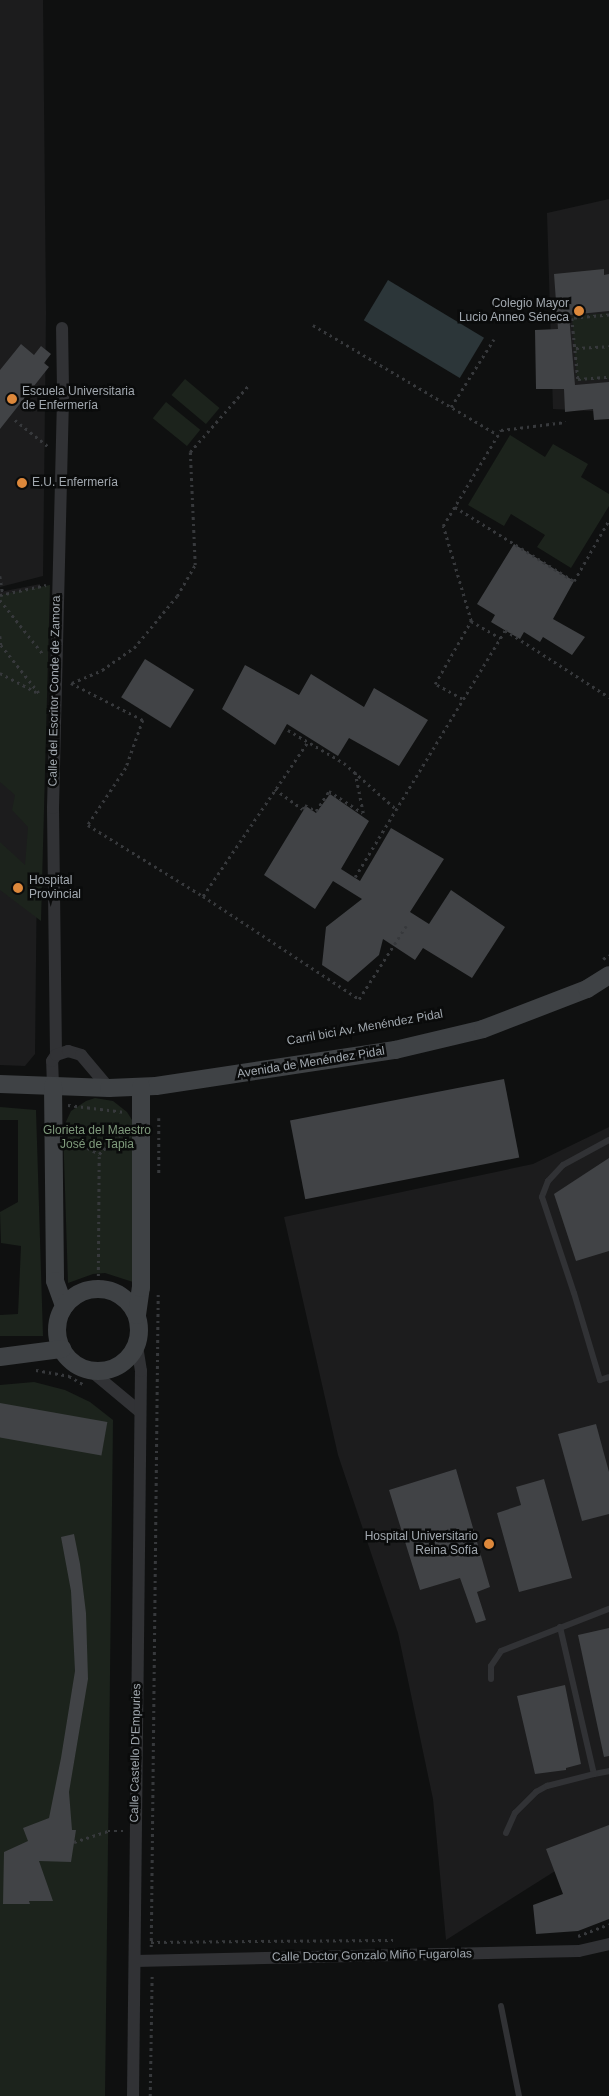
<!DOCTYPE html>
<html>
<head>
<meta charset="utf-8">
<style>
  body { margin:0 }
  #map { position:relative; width:609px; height:2096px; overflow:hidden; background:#0f1010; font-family:Arial,sans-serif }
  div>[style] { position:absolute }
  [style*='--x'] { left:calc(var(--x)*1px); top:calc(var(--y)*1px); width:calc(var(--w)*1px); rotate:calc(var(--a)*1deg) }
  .built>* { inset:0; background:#1c1c1d }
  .green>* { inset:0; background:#1c231c; transform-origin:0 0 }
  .water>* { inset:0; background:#2c3639; transform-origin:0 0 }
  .building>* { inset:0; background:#414346; transform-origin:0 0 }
  .path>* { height:2.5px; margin-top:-1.25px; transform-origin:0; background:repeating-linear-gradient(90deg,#37393c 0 2.5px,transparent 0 6.5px) }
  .lane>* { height:6px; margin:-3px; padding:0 3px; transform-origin:3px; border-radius:3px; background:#313235 }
  .street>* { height:12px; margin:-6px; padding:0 6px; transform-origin:6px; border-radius:6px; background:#313235 }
  .secondary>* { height:18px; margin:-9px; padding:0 9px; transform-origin:9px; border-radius:9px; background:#3f4245 }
  .secondary>.ring { margin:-9px; padding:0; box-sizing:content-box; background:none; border:18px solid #3f4245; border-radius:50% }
  .dots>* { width:14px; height:14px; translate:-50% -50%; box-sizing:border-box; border:2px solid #0a0b0b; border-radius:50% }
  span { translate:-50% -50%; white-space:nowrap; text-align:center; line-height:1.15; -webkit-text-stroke:5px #0a0b0b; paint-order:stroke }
  .poi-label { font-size:12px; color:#a2a9b0 }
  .right { translate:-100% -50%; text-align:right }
  .left { translate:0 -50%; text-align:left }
  .street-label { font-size:12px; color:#a2a9b0 }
  .park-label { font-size:12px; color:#7e997b }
</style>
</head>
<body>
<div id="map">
  <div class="built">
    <i style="clip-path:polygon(0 0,43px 0,46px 313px,43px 576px,0 587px)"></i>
    <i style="clip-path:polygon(609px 199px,609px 412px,553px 409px,547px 213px)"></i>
    <i style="clip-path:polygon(40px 584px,35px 1054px,25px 1066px,0 1065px,0 592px)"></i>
    <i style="clip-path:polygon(609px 1127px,609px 1837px,446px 1940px,433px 1799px,398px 1633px,338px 1455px,284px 1217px,533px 1164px)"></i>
  </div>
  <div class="green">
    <i style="clip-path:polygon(609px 313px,609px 379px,577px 381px,572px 316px)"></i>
    <i style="left:185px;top:379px;width:45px;height:21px;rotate:40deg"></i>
    <i style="left:166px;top:402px;width:44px;height:21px;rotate:39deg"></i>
    <i style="clip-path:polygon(510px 435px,545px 457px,553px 444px,588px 464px,581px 477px,609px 494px,609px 506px,571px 568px,537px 547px,545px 535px,511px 514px,504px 526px,468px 505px)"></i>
    <i style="clip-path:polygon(50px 585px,41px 921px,0 890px,0 842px,25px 865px,28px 827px,12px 810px,15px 795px,0 782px,0 595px)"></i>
    <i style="clip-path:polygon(95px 1098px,113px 1101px,127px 1112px,132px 1120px,133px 1282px,105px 1273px,93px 1274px,68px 1283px,63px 1128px,71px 1111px,86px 1101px)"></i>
    <i style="clip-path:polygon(0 1107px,36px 1110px,43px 1336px,0 1336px,0 1315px,18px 1314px,21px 1246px,1px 1243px,0 1212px,18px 1202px,18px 1120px,0 1120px)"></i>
    <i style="clip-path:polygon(34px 1382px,65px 1390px,90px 1402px,113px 1420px,105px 2096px,0 2096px,0 1385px)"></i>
  </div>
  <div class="water">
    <i style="left:388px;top:280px;width:112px;height:47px;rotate:31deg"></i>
  </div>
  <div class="building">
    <i style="clip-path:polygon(604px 269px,604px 275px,609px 274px,609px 311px,569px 315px,575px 385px,609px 382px,609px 419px,594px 420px,593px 409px,565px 412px,564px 389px,536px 389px,535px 330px,558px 329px,554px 274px)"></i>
    <i style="clip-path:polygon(21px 344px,34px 355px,41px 346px,51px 354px,44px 363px,49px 367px,0 429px,0 370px)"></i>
    <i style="clip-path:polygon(514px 544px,574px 581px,553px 619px,585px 637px,572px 655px,543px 637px,540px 642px,524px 632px,520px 639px,491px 622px,495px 615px,477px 604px)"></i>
    <i style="left:145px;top:659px;width:58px;height:45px;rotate:32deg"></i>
    <i style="clip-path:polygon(245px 665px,299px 695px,311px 674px,364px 707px,374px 688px,428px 720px,399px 766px,349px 738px,338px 756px,287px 724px,275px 745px,222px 709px)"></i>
    <i style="clip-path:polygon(330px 794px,369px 821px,341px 869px,360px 881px,391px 828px,444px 859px,410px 912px,429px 924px,451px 890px,505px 927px,472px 978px,423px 948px,415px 960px,383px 939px,379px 955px,348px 982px,322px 965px,326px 927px,362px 899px,333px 881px,315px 909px,264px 875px,306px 806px,316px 813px)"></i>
    <i style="left:504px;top:1079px;width:80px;height:218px;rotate:79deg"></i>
    <i style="clip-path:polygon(609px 1158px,609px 1251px,576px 1261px,554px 1194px)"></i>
    <i style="left:0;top:1403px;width:109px;height:34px;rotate:10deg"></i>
    <i style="clip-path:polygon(596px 1424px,609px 1472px,609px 1514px,582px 1521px,558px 1434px)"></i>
    <i style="clip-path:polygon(456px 1469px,490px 1587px,477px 1592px,486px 1620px,476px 1623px,460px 1578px,420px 1590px,389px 1490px)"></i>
    <i style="clip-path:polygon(544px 1479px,572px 1578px,519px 1592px,497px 1513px,521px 1505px,516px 1487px)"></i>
    <i style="clip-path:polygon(74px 1534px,80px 1564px,86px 1613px,88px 1679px,69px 1792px,72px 1830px,76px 1830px,71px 1862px,39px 1861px,53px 1901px,29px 1901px,30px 1904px,3px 1904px,4px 1852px,28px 1841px,23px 1828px,49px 1818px,61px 1758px,75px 1671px,71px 1591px,61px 1537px)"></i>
    <i style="clip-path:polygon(609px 1628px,609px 1756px,604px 1757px,578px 1635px)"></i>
    <i style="clip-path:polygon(565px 1685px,581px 1764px,566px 1768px,566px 1770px,535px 1774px,517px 1696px)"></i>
    <i style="clip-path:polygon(609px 1825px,609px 1919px,578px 1931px,536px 1934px,533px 1905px,563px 1894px,546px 1849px)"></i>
  </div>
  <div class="path">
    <i style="--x:609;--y:315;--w:37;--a:175"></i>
    <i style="--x:572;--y:318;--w:61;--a:84.4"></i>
    <i style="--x:578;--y:379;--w:31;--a:-4"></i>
    <i style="--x:313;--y:325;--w:215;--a:30.7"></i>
    <i style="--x:576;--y:348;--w:33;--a:-3"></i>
    <i style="--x:451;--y:407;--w:80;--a:-57.7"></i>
    <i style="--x:15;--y:420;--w:43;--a:38.5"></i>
    <i style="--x:455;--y:507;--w:140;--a:31.9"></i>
    <i style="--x:574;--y:581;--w:70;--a:-60.2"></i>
    <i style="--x:0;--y:576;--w:18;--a:81"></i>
    <i style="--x:0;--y:595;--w:47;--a:-12.3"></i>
    <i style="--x:0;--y:600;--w:69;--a:51.5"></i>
    <i style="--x:471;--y:621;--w:99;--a:-106.4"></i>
    <i style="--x:443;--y:526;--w:112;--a:-58.9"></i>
    <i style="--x:501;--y:430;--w:65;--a:-7"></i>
    <i style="--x:0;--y:636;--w:9;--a:84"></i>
    <i style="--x:1;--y:645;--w:61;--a:51.6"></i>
    <i style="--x:0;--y:673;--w:41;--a:27.8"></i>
    <i style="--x:71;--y:683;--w:81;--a:27.2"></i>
    <i style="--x:143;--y:720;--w:51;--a:109.5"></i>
    <i style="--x:126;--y:768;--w:69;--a:123.7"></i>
    <i style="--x:88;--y:825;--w:135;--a:31.7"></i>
    <i style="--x:203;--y:896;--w:187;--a:33.4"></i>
    <i style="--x:359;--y:999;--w:87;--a:-57.2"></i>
    <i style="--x:72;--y:683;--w:33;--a:-23"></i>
    <i style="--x:102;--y:670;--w:39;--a:-35"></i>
    <i style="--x:134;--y:648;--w:67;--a:-50.4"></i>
    <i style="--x:177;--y:596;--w:36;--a:-60"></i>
    <i style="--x:195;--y:565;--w:113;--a:-92.5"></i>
    <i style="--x:190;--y:452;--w:88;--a:-48.7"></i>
    <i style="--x:462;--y:699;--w:31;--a:-151"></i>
    <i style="--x:435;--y:684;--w:73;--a:-60.3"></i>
    <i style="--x:471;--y:621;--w:34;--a:30"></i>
    <i style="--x:288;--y:730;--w:65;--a:30.5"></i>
    <i style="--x:344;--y:763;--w:69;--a:41.5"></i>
    <i style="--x:275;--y:789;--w:34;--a:36"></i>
    <i style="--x:303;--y:809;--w:4;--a:-63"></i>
    <i style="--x:305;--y:805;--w:13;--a:29"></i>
    <i style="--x:316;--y:811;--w:24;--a:-57"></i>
    <i style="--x:329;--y:791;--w:40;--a:32.9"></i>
    <i style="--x:363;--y:813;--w:41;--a:-101.3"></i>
    <i style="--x:355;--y:877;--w:289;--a:-58.7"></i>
    <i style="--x:505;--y:630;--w:124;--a:32.8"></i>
    <i style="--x:203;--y:896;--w:185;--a:-55.8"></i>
    <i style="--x:603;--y:959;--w:7;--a:-34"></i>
    <i style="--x:68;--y:1105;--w:57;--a:7"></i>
    <i style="--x:159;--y:1118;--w:57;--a:90"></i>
    <i style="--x:70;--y:1139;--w:33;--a:27"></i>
    <i style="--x:99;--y:1154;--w:34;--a:-43"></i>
    <i style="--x:98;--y:1289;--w:135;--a:-89.6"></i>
    <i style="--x:36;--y:1370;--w:34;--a:10"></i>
    <i style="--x:69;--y:1376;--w:16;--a:30"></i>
    <i style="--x:74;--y:1842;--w:36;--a:-18"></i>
    <i style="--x:108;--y:1831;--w:15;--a:0"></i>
    <i style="--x:578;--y:1936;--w:33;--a:-21"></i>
    <i style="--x:151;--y:1942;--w:242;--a:-0.5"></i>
    <i style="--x:151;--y:1947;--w:654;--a:-89.39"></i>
    <i style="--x:150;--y:2096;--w:123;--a:-89.1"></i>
  </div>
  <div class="lane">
    <i style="--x:609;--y:1140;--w:52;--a:151.5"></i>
    <i style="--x:563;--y:1165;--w:22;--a:133"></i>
    <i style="--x:548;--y:1181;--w:17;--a:111"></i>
    <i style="--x:542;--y:1197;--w:101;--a:71.6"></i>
    <i style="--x:574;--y:1293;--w:91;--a:73.4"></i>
    <i style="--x:600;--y:1380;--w:9;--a:-18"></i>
    <i style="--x:560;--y:1627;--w:151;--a:77"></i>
    <i style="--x:594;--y:1774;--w:15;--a:-11"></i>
    <i style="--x:491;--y:1679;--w:13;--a:-90"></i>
    <i style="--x:491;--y:1666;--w:18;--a:-56"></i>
    <i style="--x:501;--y:1651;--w:116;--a:-21.3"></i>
    <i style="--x:506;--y:1833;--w:22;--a:-66"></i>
    <i style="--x:515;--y:1813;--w:30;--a:-45"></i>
    <i style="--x:536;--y:1792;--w:13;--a:-29"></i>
    <i style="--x:547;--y:1786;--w:49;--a:-14.3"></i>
    <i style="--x:501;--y:2006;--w:92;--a:78.7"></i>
  </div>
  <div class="street">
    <i style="--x:56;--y:1055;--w:247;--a:-90.7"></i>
    <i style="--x:53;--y:808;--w:419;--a:-88.6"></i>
    <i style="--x:63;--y:389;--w:61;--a:-90.9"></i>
    <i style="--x:53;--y:1086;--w:25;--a:-92"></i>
    <i style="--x:52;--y:1061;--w:7;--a:-56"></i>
    <i style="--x:56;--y:1055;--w:13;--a:-18"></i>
    <i style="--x:68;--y:1051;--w:14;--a:17"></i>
    <i style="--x:81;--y:1055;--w:43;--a:49.7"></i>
    <i style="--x:91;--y:1371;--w:62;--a:39.8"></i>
    <i style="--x:135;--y:1961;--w:444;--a:-1.3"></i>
    <i style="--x:579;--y:1951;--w:31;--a:-13"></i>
    <i style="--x:133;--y:2096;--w:725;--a:-89.37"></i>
    <i style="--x:141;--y:1371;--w:26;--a:-99"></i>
  </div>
  <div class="secondary">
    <i style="--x:0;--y:1084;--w:109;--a:2.1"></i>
    <i style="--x:109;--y:1088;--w:47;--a:-2.4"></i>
    <i style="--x:156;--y:1086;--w:242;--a:-8.6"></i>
    <i style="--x:395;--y:1050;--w:90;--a:-13.4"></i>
    <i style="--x:483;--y:1029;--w:111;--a:-21"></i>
    <i style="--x:587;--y:989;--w:26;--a:-32"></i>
    <i style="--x:53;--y:1086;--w:195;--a:89.4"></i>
    <i style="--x:55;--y:1281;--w:27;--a:70"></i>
    <i class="ring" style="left:57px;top:1289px;width:64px;height:64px"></i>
    <i style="--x:137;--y:1315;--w:27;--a:-82"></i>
    <i style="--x:141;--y:1288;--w:201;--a:-90"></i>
    <i style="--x:0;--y:1357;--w:63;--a:-7.4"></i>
  </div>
  <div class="dots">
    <i style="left:579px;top:311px;background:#dd883b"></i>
    <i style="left:12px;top:399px;background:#dd883b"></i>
    <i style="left:22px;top:483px;background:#dd883b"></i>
    <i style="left:18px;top:888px;background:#dd883b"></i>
    <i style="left:489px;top:1544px;background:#dd883b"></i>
  </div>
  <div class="poi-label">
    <span class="right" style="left:569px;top:311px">Colegio Mayor<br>Lucio Anneo Séneca</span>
    <span class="left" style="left:22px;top:399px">Escuela Universitaria<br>de Enfermería</span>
    <span class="left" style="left:32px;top:483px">E.U. Enfermería</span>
    <span class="left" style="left:29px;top:888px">Hospital<br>Provincial</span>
    <span class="right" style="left:478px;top:1544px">Hospital Universitario<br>Reina Sofía</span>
  </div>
  <div class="street-label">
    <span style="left:55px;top:691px;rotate:-89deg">Calle del Escritor Conde de Zamora</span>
    <span style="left:365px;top:1028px;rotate:-10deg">Carril bici Av. Menéndez Pidal</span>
    <span style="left:311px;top:1063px;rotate:-9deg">Avenida de Menéndez Pidal</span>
    <span style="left:136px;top:1753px;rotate:-89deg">Calle Castello D'Empuries</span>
    <span style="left:372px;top:1956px;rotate:-1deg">Calle Doctor Gonzalo Miño Fugarolas</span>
  </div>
  <div class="park-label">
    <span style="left:97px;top:1138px">Glorieta del Maestro<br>José de Tapia</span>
  </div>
</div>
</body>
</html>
